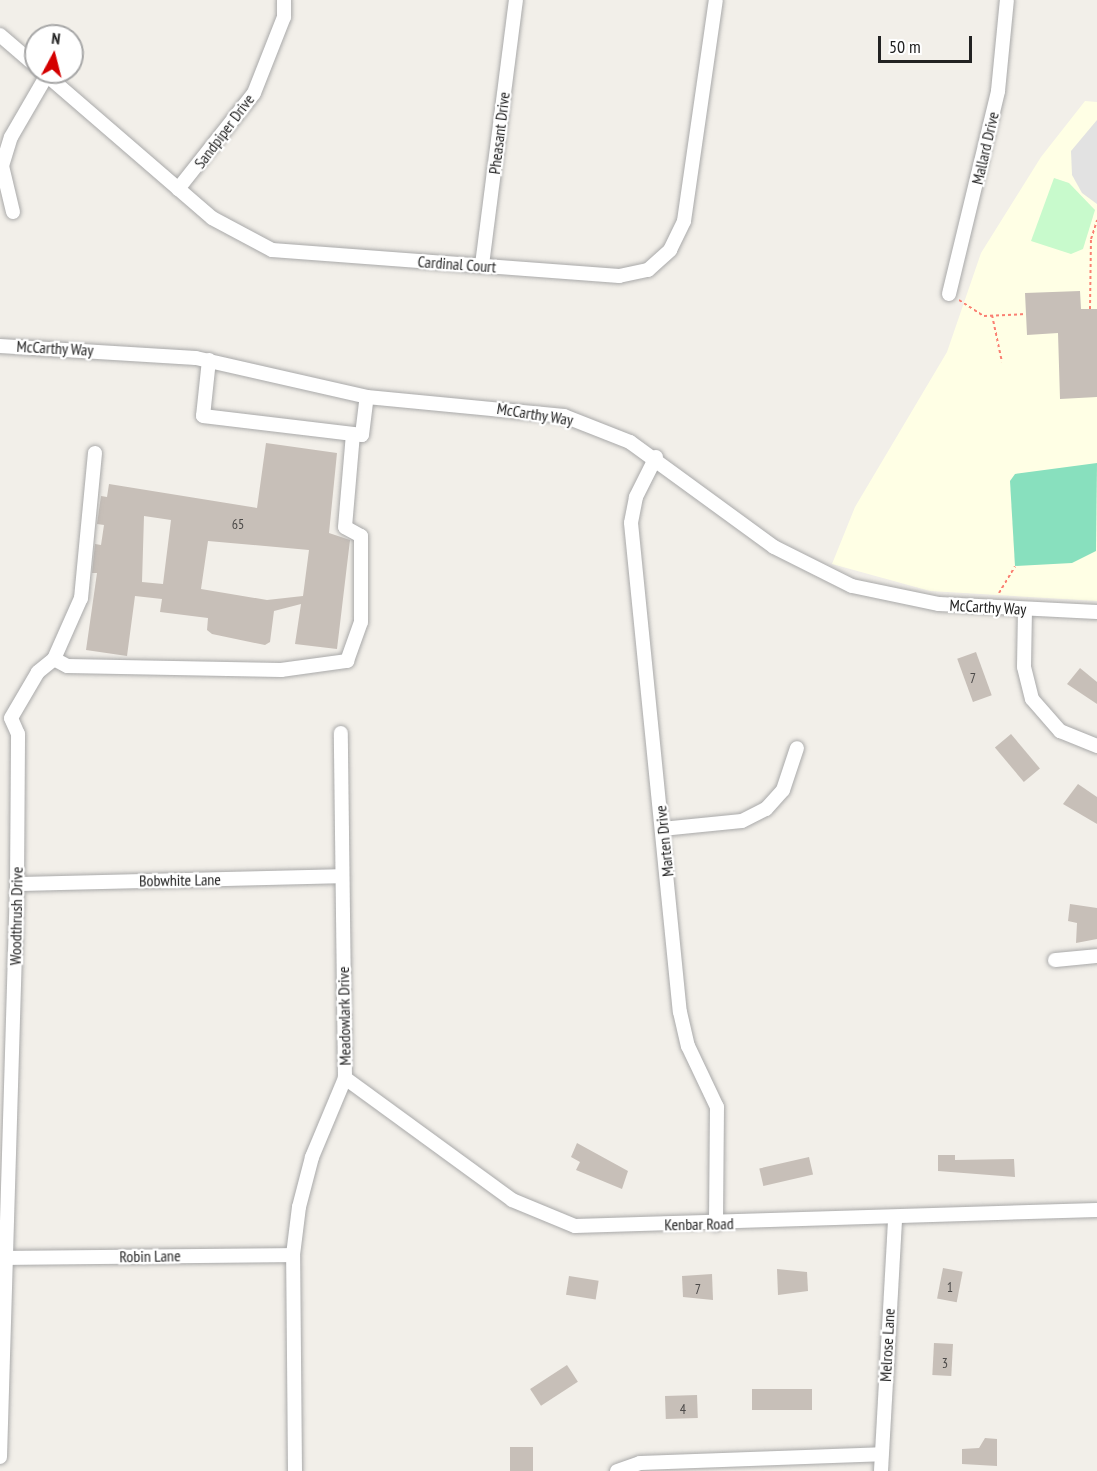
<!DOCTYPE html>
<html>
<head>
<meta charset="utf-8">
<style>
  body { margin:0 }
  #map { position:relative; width:1097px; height:1471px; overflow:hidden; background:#f2efe9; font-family:"PT Sans Narrow",sans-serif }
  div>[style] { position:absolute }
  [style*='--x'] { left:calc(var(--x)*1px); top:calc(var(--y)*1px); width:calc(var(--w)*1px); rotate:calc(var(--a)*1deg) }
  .education>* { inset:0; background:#ffffe5 }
  .park>* { inset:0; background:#c8facc }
  .pitch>* { inset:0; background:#88e0be }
  .parking>* { inset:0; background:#e2e2e2 }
  .building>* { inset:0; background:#c7bfb8; transform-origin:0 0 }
  .path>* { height:2px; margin-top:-1px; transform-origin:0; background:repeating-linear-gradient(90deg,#fa8072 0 3px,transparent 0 6px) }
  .roads { filter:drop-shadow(0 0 2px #a9a9a9) drop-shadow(0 0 2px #a9a9a9) }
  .minor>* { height:14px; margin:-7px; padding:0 7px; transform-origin:7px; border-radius:7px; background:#fff }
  span { translate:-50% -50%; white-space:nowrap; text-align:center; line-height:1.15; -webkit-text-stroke:4.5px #fff; paint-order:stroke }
  .number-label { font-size:14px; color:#4b4948 }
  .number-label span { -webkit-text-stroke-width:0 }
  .street-label { font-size:16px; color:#222 }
  .north { position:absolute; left:24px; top:24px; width:60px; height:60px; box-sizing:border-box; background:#fff; border:2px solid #a7a7a7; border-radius:50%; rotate:7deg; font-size:16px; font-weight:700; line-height:24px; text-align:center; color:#222 }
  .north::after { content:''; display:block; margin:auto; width:21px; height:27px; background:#d40000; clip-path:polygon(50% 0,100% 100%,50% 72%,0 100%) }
  .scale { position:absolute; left:878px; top:36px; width:94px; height:27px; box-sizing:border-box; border:3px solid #222; border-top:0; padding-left:8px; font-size:18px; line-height:21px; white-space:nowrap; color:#222; -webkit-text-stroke:4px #fff; paint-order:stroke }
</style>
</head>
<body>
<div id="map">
  <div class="education">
    <i style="clip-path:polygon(1085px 101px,1097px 102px,1097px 601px,930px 591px,832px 564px,855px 507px,947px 352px,981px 253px,1041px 157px)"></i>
  </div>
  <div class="park">
    <i style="clip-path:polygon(1054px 178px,1069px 183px,1095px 210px,1083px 249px,1071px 254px,1031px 241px)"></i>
  </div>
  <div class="pitch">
    <i style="clip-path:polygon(1097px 463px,1096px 551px,1072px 563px,1015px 566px,1010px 481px,1015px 474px)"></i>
  </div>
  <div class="parking">
    <i style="clip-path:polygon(1097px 120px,1097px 204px,1082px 193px,1072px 175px,1071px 151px)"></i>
  </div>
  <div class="building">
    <i style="clip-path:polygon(1080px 291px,1081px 309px,1097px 309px,1097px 397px,1060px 399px,1058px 333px,1027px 335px,1025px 293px)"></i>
    <i style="clip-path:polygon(evenodd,266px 443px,337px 453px,329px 533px,350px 540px,337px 649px,295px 644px,301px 604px,274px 611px,270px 642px,265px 645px,212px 634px,207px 630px,208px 618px,160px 612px,162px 599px,135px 596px,127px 656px,86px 650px,97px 573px,92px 573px,95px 544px,101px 545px,104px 525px,97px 524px,101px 496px,107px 497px,109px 484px,257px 508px,266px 443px,144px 516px,171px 520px,163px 584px,142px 582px,144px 516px,266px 443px,208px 541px,309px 550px,303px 596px,267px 600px,201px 589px,208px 541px)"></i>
    <i style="left:976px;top:652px;width:46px;height:20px;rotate:70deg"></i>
    <i style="clip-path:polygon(1080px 668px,1097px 682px,1097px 704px,1067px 684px)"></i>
    <i style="left:1011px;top:734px;width:45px;height:21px;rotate:50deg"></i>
    <i style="clip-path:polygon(1078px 784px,1097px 797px,1097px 824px,1063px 804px)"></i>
    <i style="clip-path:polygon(1070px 904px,1097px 908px,1097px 939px,1076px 943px,1077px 923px,1068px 921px)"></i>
    <i style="clip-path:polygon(577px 1143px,628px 1171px,622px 1189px,576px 1170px,580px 1162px,571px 1157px)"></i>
    <i style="clip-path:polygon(938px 1155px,955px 1155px,955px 1160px,1014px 1159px,1015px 1177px,938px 1171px)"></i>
    <i style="left:809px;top:1157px;width:18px;height:51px;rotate:77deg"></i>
    <i style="left:943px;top:1268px;width:20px;height:31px;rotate:11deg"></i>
    <i style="clip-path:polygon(777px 1269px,807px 1272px,808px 1291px,778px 1295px)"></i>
    <i style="clip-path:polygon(712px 1274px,713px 1300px,683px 1297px,682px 1276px)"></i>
    <i style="left:569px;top:1276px;width:30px;height:19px;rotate:9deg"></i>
    <i style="left:934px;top:1343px;width:19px;height:32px;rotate:3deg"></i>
    <i style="left:567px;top:1365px;width:20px;height:44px;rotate:57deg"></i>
    <i style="left:812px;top:1389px;width:21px;height:60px;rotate:90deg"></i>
    <i style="left:697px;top:1395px;width:23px;height:32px;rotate:88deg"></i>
    <i style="clip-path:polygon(985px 1438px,997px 1439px,997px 1466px,962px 1464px,962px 1449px,979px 1448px)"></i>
    <i style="left:510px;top:1447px;width:23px;height:24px"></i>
  </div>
  <div class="path">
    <i style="--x:959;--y:300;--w:30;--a:33"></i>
    <i style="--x:984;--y:316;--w:42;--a:-2.7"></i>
    <i style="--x:1090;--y:309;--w:70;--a:-89.2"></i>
    <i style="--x:1091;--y:239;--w:20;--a:-72"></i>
    <i style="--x:992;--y:315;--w:48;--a:78"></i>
    <i style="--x:999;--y:593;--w:31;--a:-59"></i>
  </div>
  <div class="roads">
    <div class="minor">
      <i style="--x:0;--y:35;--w:48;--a:40.7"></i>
      <i style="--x:43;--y:72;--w:223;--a:40.8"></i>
      <i style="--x:212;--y:218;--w:68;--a:28.1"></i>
      <i style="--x:272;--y:250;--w:348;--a:4.3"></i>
      <i style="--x:619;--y:276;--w:30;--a:-12"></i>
      <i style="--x:648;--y:270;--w:30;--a:-42"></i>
      <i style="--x:670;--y:250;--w:32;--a:-64"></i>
      <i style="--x:684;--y:221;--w:223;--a:-81.8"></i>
      <i style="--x:178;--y:189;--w:122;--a:-51.6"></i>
      <i style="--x:254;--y:93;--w:82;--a:-68.5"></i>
      <i style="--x:284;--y:17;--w:17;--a:-90"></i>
      <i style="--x:13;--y:212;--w:47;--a:-103.4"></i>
      <i style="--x:2;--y:166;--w:30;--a:-73"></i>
      <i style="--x:11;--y:137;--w:72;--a:-59.9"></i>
      <i style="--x:482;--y:265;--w:267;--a:-82.7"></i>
      <i style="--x:949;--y:294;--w:209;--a:-76.4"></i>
      <i style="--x:998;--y:91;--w:91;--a:-84.4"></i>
      <i style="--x:0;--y:346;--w:196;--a:3.5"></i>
      <i style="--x:196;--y:358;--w:175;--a:12.8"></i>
      <i style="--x:367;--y:397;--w:198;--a:5.5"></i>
      <i style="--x:564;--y:416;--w:71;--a:21.5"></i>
      <i style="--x:630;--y:442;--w:178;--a:36.1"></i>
      <i style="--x:774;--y:547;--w:87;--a:26.6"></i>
      <i style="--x:852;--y:586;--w:89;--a:11.7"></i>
      <i style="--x:939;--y:604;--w:158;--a:2.9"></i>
      <i style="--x:209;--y:360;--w:56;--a:96.1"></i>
      <i style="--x:203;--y:416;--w:160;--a:6.8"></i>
      <i style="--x:362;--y:435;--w:38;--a:-83"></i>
      <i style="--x:95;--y:453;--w:146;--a:95.5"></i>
      <i style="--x:81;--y:598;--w:67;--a:113.9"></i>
      <i style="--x:54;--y:659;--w:15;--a:28"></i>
      <i style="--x:67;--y:666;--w:214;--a:1.1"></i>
      <i style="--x:281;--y:670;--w:67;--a:-7.8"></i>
      <i style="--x:347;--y:661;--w:41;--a:-70.3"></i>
      <i style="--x:361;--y:622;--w:86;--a:-90"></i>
      <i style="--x:361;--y:536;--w:18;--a:-151"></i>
      <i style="--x:345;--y:527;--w:93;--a:-85.1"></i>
      <i style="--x:656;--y:457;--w:45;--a:116.6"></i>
      <i style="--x:636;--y:497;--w:26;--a:101"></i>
      <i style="--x:631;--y:523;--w:491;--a:84.3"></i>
      <i style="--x:680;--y:1012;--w:35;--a:77"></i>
      <i style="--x:688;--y:1046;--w:68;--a:64.6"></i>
      <i style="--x:717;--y:1107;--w:117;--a:90.5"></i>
      <i style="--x:1025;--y:609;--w:58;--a:91"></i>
      <i style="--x:1024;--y:667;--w:33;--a:76"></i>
      <i style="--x:1032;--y:699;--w:43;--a:48.8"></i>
      <i style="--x:1060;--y:731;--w:40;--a:22"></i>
      <i style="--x:662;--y:829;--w:80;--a:-5.7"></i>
      <i style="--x:742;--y:821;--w:27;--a:-27"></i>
      <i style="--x:766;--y:809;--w:25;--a:-48"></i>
      <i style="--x:783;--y:790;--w:44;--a:-71.6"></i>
      <i style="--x:17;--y:884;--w:325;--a:-1.4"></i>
      <i style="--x:1055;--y:960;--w:42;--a:-5.4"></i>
      <i style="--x:345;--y:1078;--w:207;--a:36.1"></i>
      <i style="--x:512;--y:1200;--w:68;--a:22.4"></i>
      <i style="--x:575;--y:1226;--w:522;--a:-1.76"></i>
      <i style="--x:7;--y:1258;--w:286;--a:-0.6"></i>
      <i style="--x:0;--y:1457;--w:573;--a:-88.3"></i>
      <i style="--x:17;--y:884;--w:150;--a:-89.6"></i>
      <i style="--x:18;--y:734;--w:17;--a:-114"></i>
      <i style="--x:11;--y:718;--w:53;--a:-59.6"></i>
      <i style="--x:38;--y:672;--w:21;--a:-39"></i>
      <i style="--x:295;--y:1471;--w:216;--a:-90.5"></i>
      <i style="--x:293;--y:1255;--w:48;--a:-82.9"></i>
      <i style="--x:299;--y:1207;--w:52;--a:-75.4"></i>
      <i style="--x:312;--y:1157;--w:86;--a:-67.3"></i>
      <i style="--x:345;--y:1078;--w:345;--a:-90.7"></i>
      <i style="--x:617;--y:1471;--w:24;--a:-19"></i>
      <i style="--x:640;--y:1463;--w:241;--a:-2.1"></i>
      <i style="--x:881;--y:1471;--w:251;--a:-86.8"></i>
    </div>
  </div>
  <div class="number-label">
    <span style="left:238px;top:524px">65</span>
    <span style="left:973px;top:678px">7</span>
    <span style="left:950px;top:1287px">1</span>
    <span style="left:698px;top:1289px">7</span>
    <span style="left:945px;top:1363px">3</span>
    <span style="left:683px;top:1409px">4</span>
  </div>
  <div class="street-label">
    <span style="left:224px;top:131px;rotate:-53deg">Sandpiper Drive</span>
    <span style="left:499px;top:133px;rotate:-83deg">Pheasant Drive</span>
    <span style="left:985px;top:148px;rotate:-77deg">Mallard Drive</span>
    <span style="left:457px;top:264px;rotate:4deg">Cardinal Court</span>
    <span style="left:55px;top:348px;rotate:3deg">McCarthy Way</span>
    <span style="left:535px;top:414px;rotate:9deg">McCarthy Way</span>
    <span style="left:988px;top:607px;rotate:3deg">McCarthy Way</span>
    <span style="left:664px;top:841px;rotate:-96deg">Marten Drive</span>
    <span style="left:180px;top:880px;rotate:-1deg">Bobwhite Lane</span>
    <span style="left:16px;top:916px;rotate:-89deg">Woodthrush Drive</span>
    <span style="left:344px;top:1016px;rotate:-91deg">Meadowlark Drive</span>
    <span style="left:699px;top:1224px;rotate:-1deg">Kenbar Road</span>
    <span style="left:150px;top:1256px;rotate:-1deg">Robin Lane</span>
    <span style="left:887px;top:1345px;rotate:-87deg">Melrose Lane</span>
  </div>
  <div class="north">N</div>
  <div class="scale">50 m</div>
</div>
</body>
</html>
